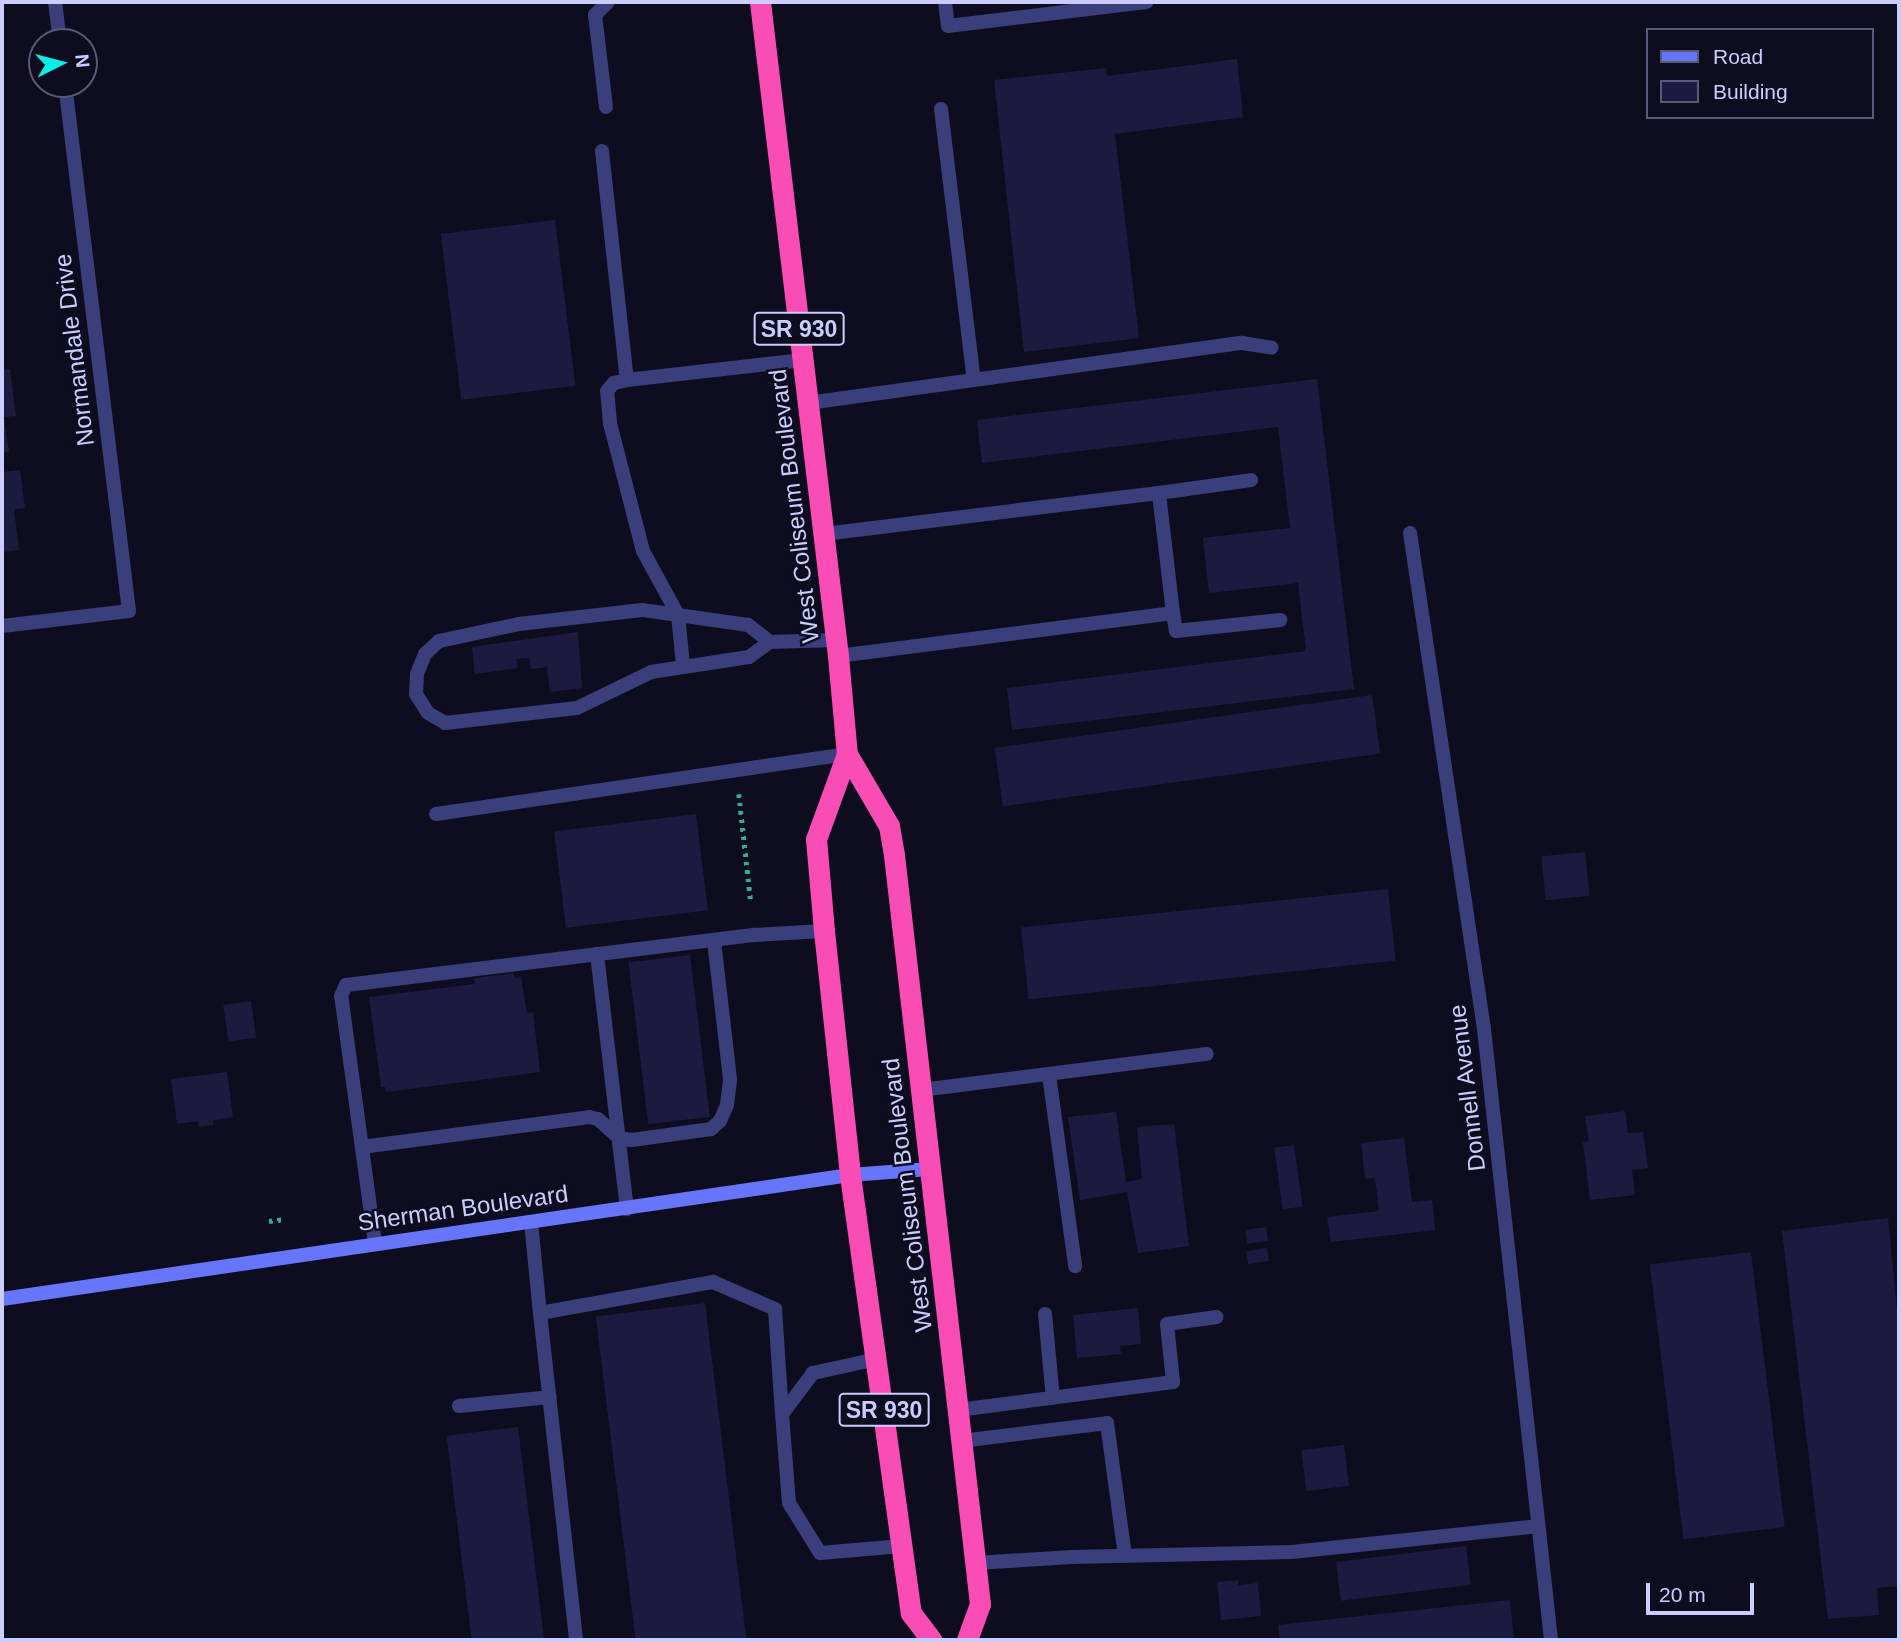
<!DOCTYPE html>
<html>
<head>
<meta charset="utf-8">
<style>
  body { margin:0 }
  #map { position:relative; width:1901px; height:1642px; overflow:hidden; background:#0e0d1f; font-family:Helvetica,sans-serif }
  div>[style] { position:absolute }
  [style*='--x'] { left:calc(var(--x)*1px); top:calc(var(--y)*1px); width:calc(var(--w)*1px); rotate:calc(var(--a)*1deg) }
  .building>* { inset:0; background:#1d1a3f; transform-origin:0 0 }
  .path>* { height:4.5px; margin-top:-2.25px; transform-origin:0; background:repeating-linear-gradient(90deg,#31ac96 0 3.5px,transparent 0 8.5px) }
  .lane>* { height:14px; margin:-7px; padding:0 7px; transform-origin:7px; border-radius:7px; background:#3a3f7c }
  .street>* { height:14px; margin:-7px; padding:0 7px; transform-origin:7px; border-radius:7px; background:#3a3f7c }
  .secondary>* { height:14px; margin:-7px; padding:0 7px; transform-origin:7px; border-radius:7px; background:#6775fa }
  .highway>* { height:21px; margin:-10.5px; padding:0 10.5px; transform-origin:10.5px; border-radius:10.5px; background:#f94cb4 }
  span { translate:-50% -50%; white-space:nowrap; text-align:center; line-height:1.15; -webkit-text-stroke:5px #0e0d1f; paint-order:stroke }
  .shield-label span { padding:2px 5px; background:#0e0d1f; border:2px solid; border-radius:5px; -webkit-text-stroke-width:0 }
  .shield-label { font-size:23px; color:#cccdfd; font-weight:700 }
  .street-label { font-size:24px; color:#cccdfd }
  .frame { position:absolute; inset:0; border:4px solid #cccdfd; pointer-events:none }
  .legend { position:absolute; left:1646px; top:28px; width:228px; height:91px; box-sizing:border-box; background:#0e0d1f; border:2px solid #5a5a78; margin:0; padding:9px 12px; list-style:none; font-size:21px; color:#cccdfd }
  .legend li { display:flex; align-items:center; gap:14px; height:35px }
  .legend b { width:35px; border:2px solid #5a5a78 }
  .north { position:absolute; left:28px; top:28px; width:70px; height:70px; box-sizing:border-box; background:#0e0d1f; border:2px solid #5a5a78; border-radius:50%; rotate:84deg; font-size:19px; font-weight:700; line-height:28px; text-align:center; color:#cccdfd }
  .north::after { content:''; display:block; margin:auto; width:24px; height:32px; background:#08eee9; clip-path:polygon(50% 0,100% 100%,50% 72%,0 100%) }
  .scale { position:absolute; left:1646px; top:1583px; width:108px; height:32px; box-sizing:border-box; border:4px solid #cccdfd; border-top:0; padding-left:9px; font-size:21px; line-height:24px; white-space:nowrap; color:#cccdfd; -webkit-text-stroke:5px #0e0d1f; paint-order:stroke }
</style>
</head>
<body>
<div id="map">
  <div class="building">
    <i style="clip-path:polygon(1237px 59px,1243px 117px,1115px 134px,1139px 338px,1024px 352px,994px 80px,1106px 68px,1107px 76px)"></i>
    <i style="left:555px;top:220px;width:167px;height:115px;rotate:83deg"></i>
    <i style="clip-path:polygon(10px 369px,16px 416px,4px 417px,9px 452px,2px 453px,2px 370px)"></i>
    <i style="clip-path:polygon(1317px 379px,1354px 689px,1012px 730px,1007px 688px,1306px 651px,1298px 583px,1209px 593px,1203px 538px,1290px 528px,1278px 427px,982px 463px,977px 420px)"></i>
    <i style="clip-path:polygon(20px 470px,25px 508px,14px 509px,19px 550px,2px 552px,2px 472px)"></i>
    <i style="clip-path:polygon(578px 632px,582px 688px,550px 692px,547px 667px,531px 669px,529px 658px,516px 659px,518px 668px,475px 674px,472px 647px)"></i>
    <i style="left:1372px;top:695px;width:59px;height:381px;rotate:82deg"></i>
    <i style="left:696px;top:814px;width:97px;height:143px;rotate:83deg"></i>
    <i style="left:1585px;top:852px;width:44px;height:44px;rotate:84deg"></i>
    <i style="left:1388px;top:889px;width:72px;height:369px;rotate:84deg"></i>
    <i style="left:690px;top:955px;width:163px;height:62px;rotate:83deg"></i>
    <i style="clip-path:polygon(513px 973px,514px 978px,521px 977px,527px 1013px,533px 1012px,540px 1072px,386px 1092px,385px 1087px,381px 1087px,369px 997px,475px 984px,474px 978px)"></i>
    <i style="left:251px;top:1001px;width:37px;height:28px;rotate:82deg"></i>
    <i style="clip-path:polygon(227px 1072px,233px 1117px,213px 1120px,213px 1125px,199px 1127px,198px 1121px,177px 1124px,171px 1079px)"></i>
    <i style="clip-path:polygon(1625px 1111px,1628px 1133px,1643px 1132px,1648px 1168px,1632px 1170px,1635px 1195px,1590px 1200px,1583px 1142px,1589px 1141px,1585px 1116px)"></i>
    <i style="clip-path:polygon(1116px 1112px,1126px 1182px,1142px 1179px,1137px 1127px,1174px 1124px,1189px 1246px,1138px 1253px,1127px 1192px,1080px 1200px,1068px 1117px)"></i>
    <i style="clip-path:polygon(1404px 1138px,1412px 1202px,1432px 1200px,1435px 1230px,1331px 1242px,1327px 1217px,1379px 1211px,1375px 1178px,1365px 1179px,1361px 1143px)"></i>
    <i style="left:1294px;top:1145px;width:62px;height:20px;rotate:82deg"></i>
    <i style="clip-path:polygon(1888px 1218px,1899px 1331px,1899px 1586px,1877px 1588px,1879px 1615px,1828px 1619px,1782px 1231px)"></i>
    <i style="left:1266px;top:1227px;width:14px;height:21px;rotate:82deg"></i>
    <i style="left:1267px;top:1248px;width:13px;height:21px;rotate:81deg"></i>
    <i style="left:1751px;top:1252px;width:277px;height:102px;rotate:83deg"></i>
    <i style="left:705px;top:1303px;width:340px;height:110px;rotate:83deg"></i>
    <i style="clip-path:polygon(1138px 1308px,1141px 1344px,1120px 1346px,1121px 1354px,1077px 1358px,1073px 1315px)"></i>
    <i style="left:518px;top:1427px;width:215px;height:72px;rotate:83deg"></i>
    <i style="left:1344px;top:1445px;width:41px;height:43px;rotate:83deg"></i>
    <i style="left:1466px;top:1546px;width:39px;height:131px;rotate:83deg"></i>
    <i style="clip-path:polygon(1238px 1580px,1238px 1585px,1258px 1583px,1261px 1616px,1221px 1620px,1217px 1582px)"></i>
    <i style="clip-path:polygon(1510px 1600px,1514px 1640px,1280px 1640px,1278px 1625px)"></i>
  </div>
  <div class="path">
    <i style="--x:739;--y:794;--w:109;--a:83.7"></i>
    <i style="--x:269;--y:1221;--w:16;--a:-7"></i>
  </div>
  <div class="lane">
    <i style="--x:945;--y:2;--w:24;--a:83"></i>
    <i style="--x:948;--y:26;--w:200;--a:-6.9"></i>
    <i style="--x:606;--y:107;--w:93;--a:-96.8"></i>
    <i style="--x:595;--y:15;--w:18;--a:-45"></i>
    <i style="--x:941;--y:109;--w:273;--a:83.1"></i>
    <i style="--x:602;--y:151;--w:230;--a:83.8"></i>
    <i style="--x:808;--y:403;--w:438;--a:-7.9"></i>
    <i style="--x:1242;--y:343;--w:30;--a:9"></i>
    <i style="--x:824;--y:534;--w:337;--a:-7"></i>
    <i style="--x:1173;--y:613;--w:121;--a:-96.7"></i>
    <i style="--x:1159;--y:493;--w:93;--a:-8"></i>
    <i style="--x:770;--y:642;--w:28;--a:-142"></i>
    <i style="--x:748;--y:625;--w:107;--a:-171.9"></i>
    <i style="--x:642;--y:610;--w:124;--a:173.5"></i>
    <i style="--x:519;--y:624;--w:82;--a:168"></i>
    <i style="--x:439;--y:641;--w:19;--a:137"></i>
    <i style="--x:425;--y:654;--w:22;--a:112"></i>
    <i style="--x:417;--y:674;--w:20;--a:93"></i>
    <i style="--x:416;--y:694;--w:22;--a:58"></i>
    <i style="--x:428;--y:713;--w:20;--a:30"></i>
    <i style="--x:445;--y:723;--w:133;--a:-6.5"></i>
    <i style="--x:577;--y:708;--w:82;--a:-25.9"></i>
    <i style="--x:651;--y:672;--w:99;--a:-8.7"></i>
    <i style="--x:749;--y:657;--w:26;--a:-36"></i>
    <i style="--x:770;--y:642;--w:66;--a:-1.7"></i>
    <i style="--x:838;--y:656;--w:338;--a:-7.3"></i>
    <i style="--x:1173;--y:613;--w:18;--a:81"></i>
    <i style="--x:1176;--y:631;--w:105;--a:-6"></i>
    <i style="--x:683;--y:665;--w:50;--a:-95.7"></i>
    <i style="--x:678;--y:615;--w:73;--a:-118.7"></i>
    <i style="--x:643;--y:551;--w:132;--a:-104.5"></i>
    <i style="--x:610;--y:423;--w:32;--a:-95"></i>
    <i style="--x:607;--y:391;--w:11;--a:-49"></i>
    <i style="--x:614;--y:383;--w:13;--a:-13"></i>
    <i style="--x:627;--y:380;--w:177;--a:-6.5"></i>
    <i style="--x:436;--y:814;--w:415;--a:-8.3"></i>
    <i style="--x:597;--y:954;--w:257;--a:83.3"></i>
    <i style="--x:1049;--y:1075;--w:193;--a:82.2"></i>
    <i style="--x:921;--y:1090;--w:288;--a:-7.2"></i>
    <i style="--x:362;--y:1147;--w:229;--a:-7.5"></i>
    <i style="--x:589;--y:1117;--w:9;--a:13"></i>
    <i style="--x:598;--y:1119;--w:28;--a:42"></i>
    <i style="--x:619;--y:1138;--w:13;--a:9"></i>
    <i style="--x:632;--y:1140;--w:80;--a:-7.9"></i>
    <i style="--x:711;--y:1129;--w:12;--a:-42"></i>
    <i style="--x:720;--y:1121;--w:17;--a:-66"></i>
    <i style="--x:727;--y:1105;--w:26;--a:-83"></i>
    <i style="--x:730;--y:1079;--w:140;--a:-96.6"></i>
    <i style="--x:531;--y:1222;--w:91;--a:84.4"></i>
    <i style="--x:540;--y:1313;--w:176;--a:-10.2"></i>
    <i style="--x:713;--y:1282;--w:68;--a:23.5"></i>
    <i style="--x:775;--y:1309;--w:105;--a:86.2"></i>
    <i style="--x:375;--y:1243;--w:249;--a:-97.8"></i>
    <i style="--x:341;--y:996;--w:12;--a:-66"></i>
    <i style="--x:346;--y:985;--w:412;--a:-7"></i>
    <i style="--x:755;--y:935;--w:69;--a:-3.3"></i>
    <i style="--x:540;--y:1313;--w:329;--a:83.7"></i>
    <i style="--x:1045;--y:1314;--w:84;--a:84.6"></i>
    <i style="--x:877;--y:1359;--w:66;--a:167.7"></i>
    <i style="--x:813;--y:1373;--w:51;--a:127.1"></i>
    <i style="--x:782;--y:1414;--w:89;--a:85.5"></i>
    <i style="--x:789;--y:1503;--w:59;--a:58.2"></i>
    <i style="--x:820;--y:1553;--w:82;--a:-4.9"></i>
    <i style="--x:459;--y:1406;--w:91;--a:-5.6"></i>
    <i style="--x:958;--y:1410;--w:217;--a:-7.4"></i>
    <i style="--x:1173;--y:1382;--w:58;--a:-95.9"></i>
    <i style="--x:1167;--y:1324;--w:50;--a:-8"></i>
    <i style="--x:961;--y:1441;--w:147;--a:-7"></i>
    <i style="--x:1107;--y:1423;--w:134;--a:82.3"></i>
    <i style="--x:975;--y:1563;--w:97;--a:-3.5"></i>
    <i style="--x:1072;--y:1557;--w:220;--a:-1.3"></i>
    <i style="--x:1292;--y:1552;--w:247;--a:-6"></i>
  </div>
  <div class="street">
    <i style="--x:55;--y:2;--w:40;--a:82.9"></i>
    <i style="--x:1410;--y:533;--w:501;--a:81.51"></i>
    <i style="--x:1484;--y:1029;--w:615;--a:83.74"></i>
    <i style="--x:2;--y:626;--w:128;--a:-6.7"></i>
    <i style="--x:129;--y:611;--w:531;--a:-96.92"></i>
  </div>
  <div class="secondary">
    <i style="--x:2;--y:1299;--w:857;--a:-8.32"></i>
    <i style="--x:850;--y:1175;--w:80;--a:-4.3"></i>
  </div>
  <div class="highway">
    <i style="--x:760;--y:2;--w:659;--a:83.2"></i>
    <i style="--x:838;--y:656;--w:98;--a:84.8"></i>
    <i style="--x:847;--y:754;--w:90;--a:110"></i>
    <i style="--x:816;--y:839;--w:92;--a:85"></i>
    <i style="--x:824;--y:931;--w:245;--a:83.9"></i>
    <i style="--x:850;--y:1175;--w:442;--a:82.1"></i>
    <i style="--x:911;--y:1613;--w:34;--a:53"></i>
    <i style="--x:847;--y:754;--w:83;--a:59.7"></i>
    <i style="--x:889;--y:826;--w:29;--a:80"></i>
    <i style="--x:894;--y:855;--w:754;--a:83.45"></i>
    <i style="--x:980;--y:1604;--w:38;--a:110"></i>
  </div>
  <div class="shield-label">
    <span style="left:799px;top:329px">SR 930</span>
    <span style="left:884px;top:1410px">SR 930</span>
  </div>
  <div class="street-label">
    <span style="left:74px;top:350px;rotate:-97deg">Normandale Drive</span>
    <span style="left:794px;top:506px;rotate:-97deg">West Coliseum Boulevard</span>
    <span style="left:1467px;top:1088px;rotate:-97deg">Donnell Avenue</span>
    <span style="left:907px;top:1195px;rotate:-97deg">West Coliseum Boulevard</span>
    <span style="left:463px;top:1208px;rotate:-8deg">Sherman Boulevard</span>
  </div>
  <div class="frame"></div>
  <ul class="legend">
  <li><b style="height:9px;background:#6775fa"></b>Road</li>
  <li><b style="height:19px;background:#1d1a3f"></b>Building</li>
  </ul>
  <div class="north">N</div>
  <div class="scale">20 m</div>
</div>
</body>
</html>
